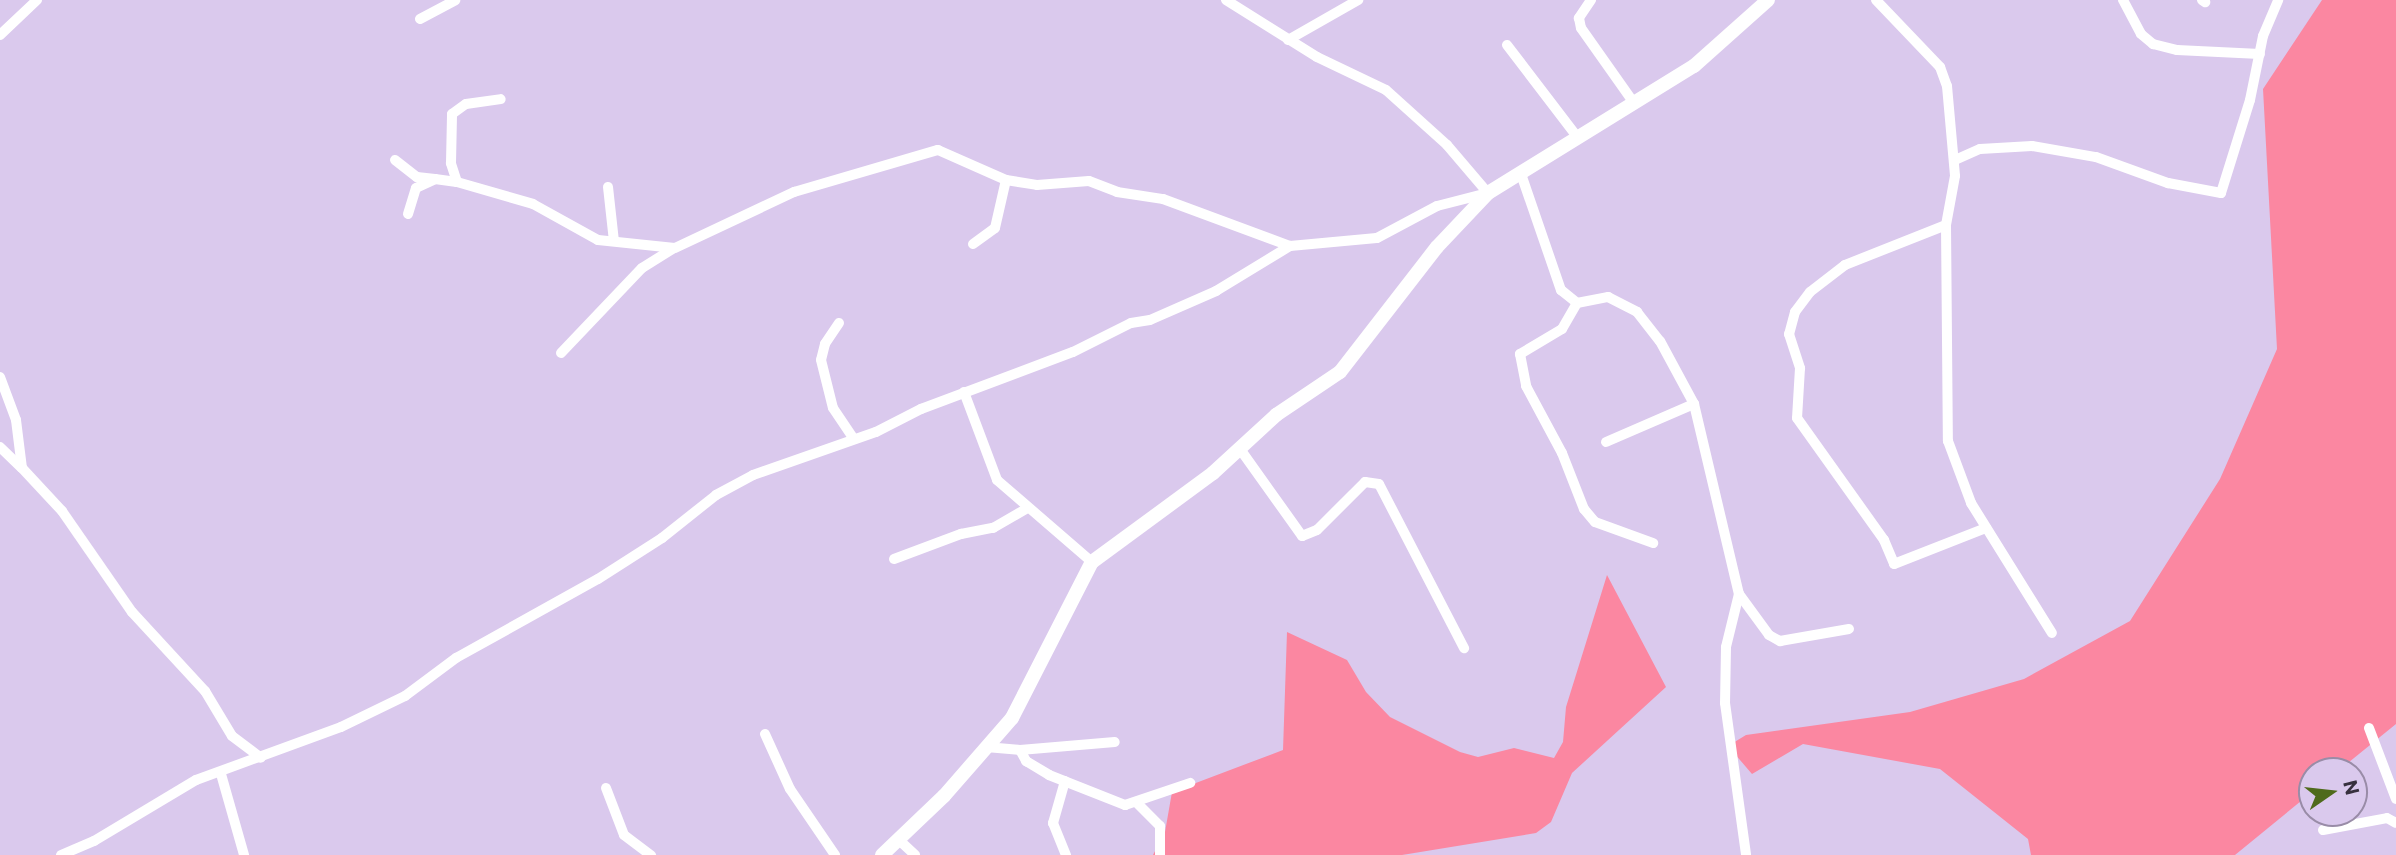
<!DOCTYPE html>
<html>
<head>
<meta charset="utf-8">
<style>
  body { margin:0 }
  #map { position:relative; width:2396px; height:855px; overflow:hidden; background:#dac9ed; font-family:Commissioner,sans-serif }
  div>[style] { position:absolute }
  [style*='--x'] { left:calc(var(--x)*1px); top:calc(var(--y)*1px); width:calc(var(--w)*1px); rotate:calc(var(--a)*1deg) }
  .green>* { inset:0; background:#fb87a1 }
  .minor>* { height:10px; margin:-5px; padding:0 5px; transform-origin:5px; border-radius:5px; background:#fff }
  .tertiary>* { height:14px; margin:-7px; padding:0 7px; transform-origin:7px; border-radius:7px; background:#fff }
  span { translate:-50% -50%; white-space:nowrap; text-align:center; line-height:1.15; -webkit-text-stroke:6px #dac9ed; paint-order:stroke }
  .north { position:absolute; left:2298px; top:757px; width:70px; height:70px; box-sizing:border-box; background:#dac9ed; border:2px solid #998ca7; border-radius:50%; rotate:76deg; font-size:19px; font-weight:700; line-height:28px; text-align:center; color:#37303e }
  .north::after { content:''; display:block; margin:auto; width:24px; height:32px; background:#4f6a1c; clip-path:polygon(50% 0,100% 100%,50% 72%,0 100%) }
</style>
</head>
<body>
<div id="map">
  <div class="green">
    <i style="clip-path:polygon(2322px 0,2396px 0,2396px 724px,2338px 771px,2312px 771px,2312px 792px,2235px 855px,2031px 855px,2028px 839px,1940px 769px,1803px 744px,1752px 774px,1728px 746px,1746px 735px,1910px 712px,2024px 679px,2130px 621px,2220px 479px,2277px 349px,2263px 89px)"></i>
    <i style="clip-path:polygon(1607px 575px,1666px 687px,1572px 773px,1551px 822px,1536px 833px,1402px 855px,1153px 855px,1165px 832px,1172px 792px,1283px 750px,1287px 632px,1347px 660px,1366px 692px,1390px 717px,1460px 752px,1478px 757px,1514px 748px,1554px 758px,1563px 742px,1566px 707px)"></i>
  </div>
  <div class="minor">
    <i style="--x:1226;--y:0;--w:107;--a:32.1"></i>
    <i style="--x:1317;--y:57;--w:76;--a:25.6"></i>
    <i style="--x:1386;--y:90;--w:82;--a:42"></i>
    <i style="--x:1447;--y:145;--w:63;--a:49.5"></i>
    <i style="--x:1591;--y:0;--w:22;--a:124"></i>
    <i style="--x:1579;--y:18;--w:10;--a:79"></i>
    <i style="--x:1581;--y:28;--w:92;--a:54.8"></i>
    <i style="--x:1876;--y:0;--w:93;--a:46.3"></i>
    <i style="--x:1940;--y:67;--w:20;--a:70"></i>
    <i style="--x:1947;--y:86;--w:90;--a:84.9"></i>
    <i style="--x:1955;--y:176;--w:50;--a:100.4"></i>
    <i style="--x:1946;--y:225;--w:216;--a:89.5"></i>
    <i style="--x:1948;--y:441;--w:66;--a:69.6"></i>
    <i style="--x:1971;--y:503;--w:153;--a:58.1"></i>
    <i style="--x:2123;--y:0;--w:38;--a:62"></i>
    <i style="--x:2141;--y:34;--w:16;--a:40"></i>
    <i style="--x:2153;--y:44;--w:25;--a:14"></i>
    <i style="--x:2177;--y:50;--w:83;--a:2.8"></i>
    <i style="--x:2202;--y:0;--w:4;--a:34"></i>
    <i style="--x:420;--y:19;--w:40;--a:-28"></i>
    <i style="--x:0;--y:35;--w:51;--a:-43.4"></i>
    <i style="--x:1288;--y:40;--w:81;--a:-29.7"></i>
    <i style="--x:1507;--y:45;--w:117;--a:52.6"></i>
    <i style="--x:395;--y:160;--w:28;--a:38"></i>
    <i style="--x:417;--y:177;--w:18;--a:6"></i>
    <i style="--x:1955;--y:160;--w:27;--a:-24"></i>
    <i style="--x:1980;--y:149;--w:52;--a:-3.3"></i>
    <i style="--x:2032;--y:146;--w:65;--a:9.8"></i>
    <i style="--x:2096;--y:157;--w:77;--a:19.9"></i>
    <i style="--x:2168;--y:183;--w:54;--a:10.7"></i>
    <i style="--x:2221;--y:193;--w:97;--a:-72.7"></i>
    <i style="--x:2250;--y:100;--w:65;--a:-78.5"></i>
    <i style="--x:2263;--y:36;--w:39;--a:-67"></i>
    <i style="--x:1521;--y:174;--w:123;--a:71"></i>
    <i style="--x:1561;--y:290;--w:21;--a:39"></i>
    <i style="--x:1577;--y:303;--w:32;--a:-11"></i>
    <i style="--x:1608;--y:297;--w:33;--a:27"></i>
    <i style="--x:1637;--y:312;--w:37;--a:52"></i>
    <i style="--x:1660;--y:341;--w:72;--a:61.6"></i>
    <i style="--x:1694;--y:404;--w:195;--a:76.7"></i>
    <i style="--x:1739;--y:594;--w:55;--a:103.8"></i>
    <i style="--x:1726;--y:647;--w:56;--a:91"></i>
    <i style="--x:1725;--y:703;--w:153;--a:82.1"></i>
    <i style="--x:457;--y:182;--w:20;--a:-108"></i>
    <i style="--x:451;--y:163;--w:49;--a:-88.8"></i>
    <i style="--x:452;--y:114;--w:17;--a:-36"></i>
    <i style="--x:466;--y:104;--w:35;--a:-8"></i>
    <i style="--x:608;--y:187;--w:54;--a:83.7"></i>
    <i style="--x:408;--y:214;--w:27;--a:-73"></i>
    <i style="--x:416;--y:188;--w:21;--a:-25"></i>
    <i style="--x:435;--y:179;--w:22;--a:8"></i>
    <i style="--x:457;--y:182;--w:79;--a:16.1"></i>
    <i style="--x:533;--y:204;--w:74;--a:29"></i>
    <i style="--x:598;--y:240;--w:77;--a:5.9"></i>
    <i style="--x:675;--y:248;--w:132;--a:-25.2"></i>
    <i style="--x:794;--y:192;--w:150;--a:-16.3"></i>
    <i style="--x:938;--y:150;--w:74;--a:23.8"></i>
    <i style="--x:1006;--y:180;--w:31;--a:9"></i>
    <i style="--x:1037;--y:185;--w:52;--a:-4.4"></i>
    <i style="--x:1089;--y:181;--w:30;--a:21"></i>
    <i style="--x:1117;--y:192;--w:47;--a:8.7"></i>
    <i style="--x:1163;--y:199;--w:135;--a:20.3"></i>
    <i style="--x:1946;--y:225;--w:109;--a:158.4"></i>
    <i style="--x:1845;--y:265;--w:44;--a:142.4"></i>
    <i style="--x:1810;--y:292;--w:25;--a:127"></i>
    <i style="--x:1795;--y:312;--w:23;--a:105"></i>
    <i style="--x:1789;--y:334;--w:36;--a:72"></i>
    <i style="--x:1800;--y:368;--w:50;--a:93.4"></i>
    <i style="--x:1797;--y:418;--w:150;--a:54.5"></i>
    <i style="--x:1884;--y:540;--w:26;--a:67"></i>
    <i style="--x:1894;--y:564;--w:99;--a:-21.4"></i>
    <i style="--x:973;--y:244;--w:27;--a:-36"></i>
    <i style="--x:995;--y:228;--w:49;--a:-77.1"></i>
    <i style="--x:1577;--y:303;--w:30;--a:120"></i>
    <i style="--x:1562;--y:329;--w:49;--a:149.2"></i>
    <i style="--x:1520;--y:354;--w:33;--a:79"></i>
    <i style="--x:1526;--y:386;--w:76;--a:61.8"></i>
    <i style="--x:1562;--y:453;--w:60;--a:68.6"></i>
    <i style="--x:1584;--y:509;--w:17;--a:50"></i>
    <i style="--x:1595;--y:522;--w:62;--a:19.9"></i>
    <i style="--x:839;--y:323;--w:25;--a:124"></i>
    <i style="--x:825;--y:344;--w:16;--a:104"></i>
    <i style="--x:821;--y:360;--w:49;--a:76"></i>
    <i style="--x:833;--y:408;--w:37;--a:56"></i>
    <i style="--x:561;--y:353;--w:117;--a:-46.4"></i>
    <i style="--x:642;--y:268;--w:36;--a:-32"></i>
    <i style="--x:0;--y:377;--w:46;--a:69.6"></i>
    <i style="--x:16;--y:420;--w:48;--a:82.9"></i>
    <i style="--x:22;--y:468;--w:59;--a:47.1"></i>
    <i style="--x:62;--y:511;--w:123;--a:55.3"></i>
    <i style="--x:132;--y:612;--w:108;--a:47.3"></i>
    <i style="--x:205;--y:691;--w:52;--a:59"></i>
    <i style="--x:232;--y:736;--w:36;--a:37"></i>
    <i style="--x:964;--y:392;--w:94;--a:69.4"></i>
    <i style="--x:997;--y:480;--w:125;--a:40.8"></i>
    <i style="--x:1606;--y:442;--w:96;--a:-23.4"></i>
    <i style="--x:0;--y:447;--w:30;--a:44"></i>
    <i style="--x:1240;--y:449;--w:107;--a:54.5"></i>
    <i style="--x:1302;--y:536;--w:16;--a:-22"></i>
    <i style="--x:1317;--y:530;--w:68;--a:-45"></i>
    <i style="--x:1365;--y:482;--w:14;--a:8"></i>
    <i style="--x:1379;--y:484;--w:185;--a:62.6"></i>
    <i style="--x:894;--y:559;--w:72;--a:-20.5"></i>
    <i style="--x:961;--y:534;--w:33;--a:-11"></i>
    <i style="--x:993;--y:528;--w:39;--a:-30"></i>
    <i style="--x:1739;--y:594;--w:51;--a:53.8"></i>
    <i style="--x:1769;--y:635;--w:13;--a:29"></i>
    <i style="--x:1780;--y:641;--w:70;--a:-9.9"></i>
    <i style="--x:2369;--y:728;--w:76;--a:69.2"></i>
    <i style="--x:765;--y:734;--w:60;--a:65.6"></i>
    <i style="--x:790;--y:789;--w:80;--a:55.7"></i>
    <i style="--x:986;--y:747;--w:34;--a:5"></i>
    <i style="--x:1020;--y:750;--w:95;--a:-4.8"></i>
    <i style="--x:1020;--y:750;--w:13;--a:61"></i>
    <i style="--x:1026;--y:761;--w:27;--a:31"></i>
    <i style="--x:1049;--y:775;--w:82;--a:21.5"></i>
    <i style="--x:1125;--y:805;--w:69;--a:-18.7"></i>
    <i style="--x:221;--y:774;--w:84;--a:74.1"></i>
    <i style="--x:1065;--y:781;--w:44;--a:105.9"></i>
    <i style="--x:1053;--y:823;--w:35;--a:68"></i>
    <i style="--x:606;--y:788;--w:50;--a:69"></i>
    <i style="--x:624;--y:835;--w:34;--a:37"></i>
    <i style="--x:1138;--y:804;--w:31;--a:45"></i>
    <i style="--x:1160;--y:826;--w:29;--a:90"></i>
    <i style="--x:2323;--y:830;--w:65;--a:-10.6"></i>
    <i style="--x:2387;--y:818;--w:10;--a:29"></i>
    <i style="--x:899;--y:840;--w:22;--a:43"></i>
    <i style="--x:61;--y:855;--w:36;--a:-23"></i>
    <i style="--x:94;--y:841;--w:119;--a:-30.9"></i>
    <i style="--x:196;--y:780;--w:154;--a:-20.1"></i>
    <i style="--x:341;--y:727;--w:71;--a:-25.8"></i>
    <i style="--x:405;--y:696;--w:64;--a:-36.7"></i>
    <i style="--x:456;--y:658;--w:162;--a:-29.1"></i>
    <i style="--x:598;--y:579;--w:76;--a:-32.6"></i>
    <i style="--x:662;--y:538;--w:69;--a:-38.5"></i>
    <i style="--x:716;--y:495;--w:42;--a:-28.4"></i>
    <i style="--x:753;--y:475;--w:130;--a:-19.3"></i>
    <i style="--x:876;--y:432;--w:51;--a:-27.1"></i>
    <i style="--x:921;--y:409;--w:162;--a:-20.6"></i>
    <i style="--x:1073;--y:352;--w:65;--a:-26.6"></i>
    <i style="--x:1131;--y:323;--w:19;--a:-9"></i>
    <i style="--x:1150;--y:320;--w:72;--a:-23.7"></i>
    <i style="--x:1216;--y:291;--w:87;--a:-31.3"></i>
    <i style="--x:1290;--y:246;--w:87;--a:-5.3"></i>
    <i style="--x:1377;--y:238;--w:68;--a:-28.1"></i>
    <i style="--x:1437;--y:206;--w:53;--a:-14.3"></i>
  </div>
  <div class="tertiary">
    <i style="--x:882;--y:855;--w:86;--a:-43.6"></i>
    <i style="--x:944;--y:796;--w:103;--a:-48.9"></i>
    <i style="--x:1012;--y:718;--w:175;--a:-62.9"></i>
    <i style="--x:1092;--y:562;--w:150;--a:-36.3"></i>
    <i style="--x:1213;--y:473;--w:86;--a:-42.6"></i>
    <i style="--x:1276;--y:415;--w:77;--a:-33.9"></i>
    <i style="--x:1340;--y:372;--w:158;--a:-52.2"></i>
    <i style="--x:1437;--y:247;--w:74;--a:-46.6"></i>
    <i style="--x:1488;--y:193;--w:242;--a:-31.7"></i>
    <i style="--x:1694;--y:66;--w:99;--a:-41.7"></i>
  </div>
  <div class="north">N</div>
</div>
</body>
</html>
